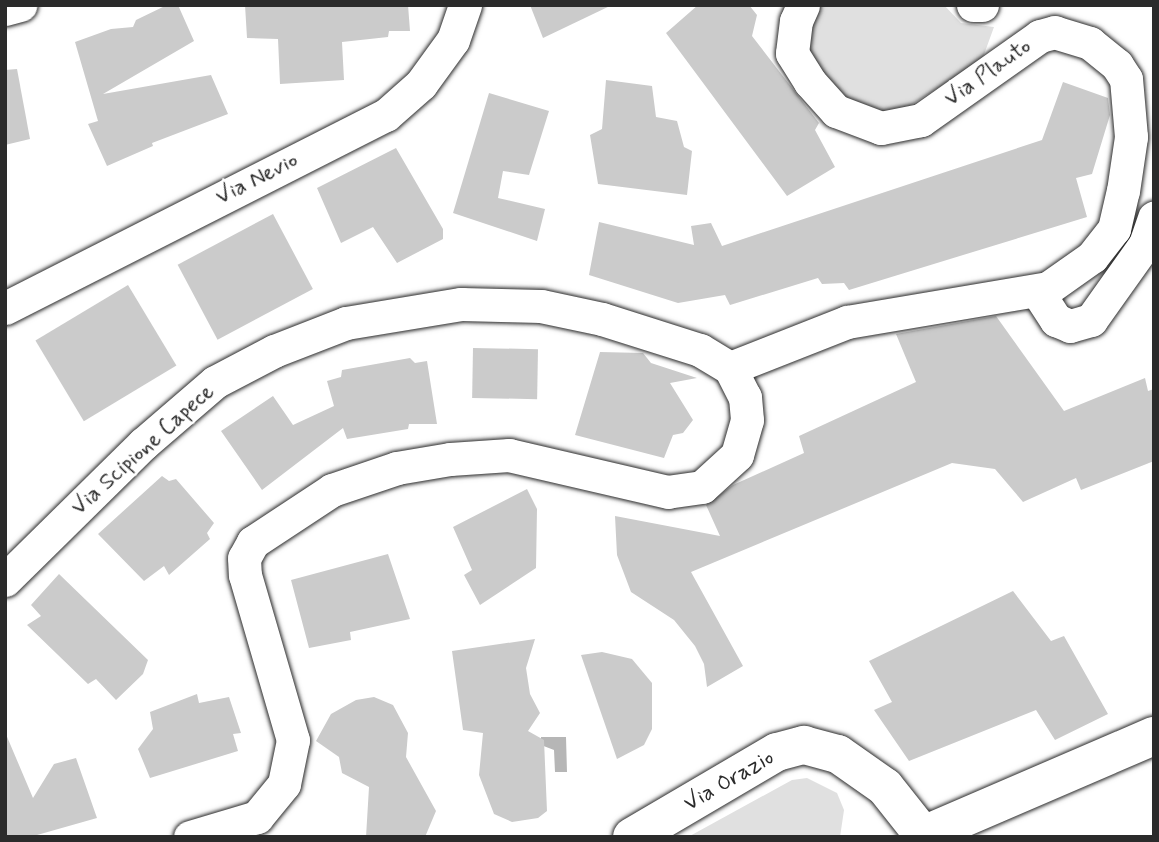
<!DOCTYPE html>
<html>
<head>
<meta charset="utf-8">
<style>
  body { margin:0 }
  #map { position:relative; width:1159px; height:842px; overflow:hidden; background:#fff; font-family:Mynerve,sans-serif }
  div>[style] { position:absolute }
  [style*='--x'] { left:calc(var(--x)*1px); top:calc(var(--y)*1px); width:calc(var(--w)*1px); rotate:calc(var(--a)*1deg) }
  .green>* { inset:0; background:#e0e0e0 }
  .water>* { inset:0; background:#b6b6b6 }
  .building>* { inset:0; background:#cbcbcb; transform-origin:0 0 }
  .roads { filter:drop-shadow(0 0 2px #2b2b2b) drop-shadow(0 0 2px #2b2b2b) }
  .street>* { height:33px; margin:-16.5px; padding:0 16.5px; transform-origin:16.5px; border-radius:16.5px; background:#fff }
  .secondary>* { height:38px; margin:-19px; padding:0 19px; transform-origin:19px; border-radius:19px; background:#fff }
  span { translate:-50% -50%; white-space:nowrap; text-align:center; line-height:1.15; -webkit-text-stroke:5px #fff; paint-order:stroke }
  .street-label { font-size:23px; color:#2b2b2b }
  .frame { position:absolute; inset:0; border:7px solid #2b2b2b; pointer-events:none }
</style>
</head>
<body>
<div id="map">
  <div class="green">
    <i style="clip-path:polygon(813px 5px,944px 5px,961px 23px,994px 27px,982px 60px,906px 108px,887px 113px,846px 104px,809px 65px,804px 20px)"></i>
    <i style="clip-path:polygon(807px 778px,837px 793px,844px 810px,840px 837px,688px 837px,792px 780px)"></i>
  </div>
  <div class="water">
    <i style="clip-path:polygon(541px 737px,566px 737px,567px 772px,555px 772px,554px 750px,541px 745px)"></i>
  </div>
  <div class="building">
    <i style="clip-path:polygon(167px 5px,178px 5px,194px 41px,103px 94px,211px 75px,228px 114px,152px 143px,153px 146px,107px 166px,88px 124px,98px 121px,75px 42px,111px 29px,133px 27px,136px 20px)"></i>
    <i style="clip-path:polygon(245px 5px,408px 5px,410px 31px,389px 31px,388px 37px,342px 42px,344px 80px,280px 84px,278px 39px,247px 38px)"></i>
    <i style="clip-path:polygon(530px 5px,612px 5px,543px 38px)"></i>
    <i style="clip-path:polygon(698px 5px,749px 5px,757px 15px,752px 36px,819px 123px,815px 130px,835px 167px,787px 196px,666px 33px)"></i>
    <i style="clip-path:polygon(17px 69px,30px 139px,5px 145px,5px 70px)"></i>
    <i style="clip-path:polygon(606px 80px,652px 86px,656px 117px,677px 121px,684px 147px,692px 151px,687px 195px,598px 184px,590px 135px,602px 129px)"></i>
    <i style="clip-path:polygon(1063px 82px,1108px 98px,1110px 115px,1092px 174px,1076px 178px,1087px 217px,849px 290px,844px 283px,822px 284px,818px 278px,730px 305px,725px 295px,678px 303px,589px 275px,599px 222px,694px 245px,691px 226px,711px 223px,722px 246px,1042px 140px)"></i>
    <i style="clip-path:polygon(489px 93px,549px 111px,529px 175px,503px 171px,498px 198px,545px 209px,537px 241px,453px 213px)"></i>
    <i style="clip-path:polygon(396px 148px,443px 229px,443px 239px,397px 263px,373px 227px,341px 243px,317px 188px)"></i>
    <i style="left:273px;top:214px;width:85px;height:108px;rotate:62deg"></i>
    <i style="left:128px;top:285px;width:94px;height:108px;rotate:59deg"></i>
    <i style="clip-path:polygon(996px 316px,1064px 411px,1145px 378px,1148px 391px,1154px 389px,1154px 461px,1081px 490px,1076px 478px,1023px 502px,995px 469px,952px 463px,691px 572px,743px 666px,707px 687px,704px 664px,695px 646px,674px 620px,631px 592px,617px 555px,615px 516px,720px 536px,706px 505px,733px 485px,804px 453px,799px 436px,916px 382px,896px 334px)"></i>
    <i style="left:473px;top:348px;width:65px;height:50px;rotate:1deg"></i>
    <i style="clip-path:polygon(600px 352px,643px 353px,651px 363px,697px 378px,670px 383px,693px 420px,683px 433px,673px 435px,664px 458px,575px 435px)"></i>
    <i style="clip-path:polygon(410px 358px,415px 363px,427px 361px,437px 424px,409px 424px,408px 429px,347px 439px,343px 428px,262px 490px,221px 431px,273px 396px,293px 425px,334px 406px,327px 381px,341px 377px,342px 370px)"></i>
    <i style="clip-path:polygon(162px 476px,169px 481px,176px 479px,214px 523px,207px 533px,210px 539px,169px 575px,164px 566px,144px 581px,98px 534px)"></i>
    <i style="clip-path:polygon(527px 489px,537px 509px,536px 568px,480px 605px,464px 575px,472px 570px,453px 527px)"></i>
    <i style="clip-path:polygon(388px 554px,410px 619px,350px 632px,351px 640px,309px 648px,291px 580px)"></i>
    <i style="clip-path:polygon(59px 574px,148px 660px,143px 674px,116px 700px,96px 679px,88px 684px,27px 625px,41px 616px,31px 605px)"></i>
    <i style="clip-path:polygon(1013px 591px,1051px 641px,1064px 636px,1108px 714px,1055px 740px,1036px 710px,909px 761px,874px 710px,892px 702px,869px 661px)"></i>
    <i style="clip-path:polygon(535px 639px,526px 668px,530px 694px,540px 713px,528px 731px,544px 740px,547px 811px,538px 818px,512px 822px,494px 814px,479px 775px,483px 733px,463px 730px,452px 651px)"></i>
    <i style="clip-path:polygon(602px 652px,632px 659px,652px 683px,652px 729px,644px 745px,617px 759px,581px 655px)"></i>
    <i style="clip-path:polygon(197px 694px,199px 703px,229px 697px,241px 733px,233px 734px,238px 751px,150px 778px,138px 749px,153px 729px,150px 712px)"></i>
    <i style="clip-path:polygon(374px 697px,393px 705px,408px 733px,406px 757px,436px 811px,425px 837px,366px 837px,369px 787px,342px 773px,339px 757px,316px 741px,331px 714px,356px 700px)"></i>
    <i style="clip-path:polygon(5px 732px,33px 798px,54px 764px,76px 758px,97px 818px,30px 837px,5px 837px)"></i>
  </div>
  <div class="roads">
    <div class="street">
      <i style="--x:973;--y:5;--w:9;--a:0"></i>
      <i style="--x:5;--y:9;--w:16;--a:-15"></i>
      <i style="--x:1037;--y:291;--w:35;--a:57"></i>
      <i style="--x:1056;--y:320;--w:15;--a:23"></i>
      <i style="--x:1070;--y:326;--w:22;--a:-16"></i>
      <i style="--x:1091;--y:320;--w:93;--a:-54.6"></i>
      <i style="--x:1145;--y:244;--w:28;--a:-71"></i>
      <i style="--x:5;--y:308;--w:427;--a:-26.9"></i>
      <i style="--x:386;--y:115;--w:47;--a:-41.5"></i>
      <i style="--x:421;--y:84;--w:54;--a:-54"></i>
      <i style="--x:453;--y:40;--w:37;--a:-71"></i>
      <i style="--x:730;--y:368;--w:126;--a:-21.5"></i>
      <i style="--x:847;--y:322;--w:204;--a:-9.6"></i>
      <i style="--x:1048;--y:288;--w:54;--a:-35.2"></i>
      <i style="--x:1092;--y:257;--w:36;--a:-52"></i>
      <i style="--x:1114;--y:229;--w:39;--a:-77"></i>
      <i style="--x:1123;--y:191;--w:55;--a:-81.6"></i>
      <i style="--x:1131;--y:137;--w:58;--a:-94.9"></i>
      <i style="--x:1126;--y:79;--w:17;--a:-123"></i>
      <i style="--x:1117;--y:65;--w:35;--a:-141"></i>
      <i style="--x:1090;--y:43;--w:37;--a:-163"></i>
      <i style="--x:1055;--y:32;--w:16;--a:165"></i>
      <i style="--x:1040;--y:36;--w:146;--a:144.8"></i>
      <i style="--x:921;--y:120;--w:41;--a:168.7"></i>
      <i style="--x:881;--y:128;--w:48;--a:-159.3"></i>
      <i style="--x:836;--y:111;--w:39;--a:-132"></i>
      <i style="--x:810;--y:82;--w:34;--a:-122"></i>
      <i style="--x:792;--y:53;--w:32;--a:-83"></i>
      <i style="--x:796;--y:21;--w:17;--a:-66"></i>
      <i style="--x:5;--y:580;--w:194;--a:-44.6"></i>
      <i style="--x:143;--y:444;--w:95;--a:-40.7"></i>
      <i style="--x:215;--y:382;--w:67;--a:-27.7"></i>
      <i style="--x:274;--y:351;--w:77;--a:-21.3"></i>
      <i style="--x:346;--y:323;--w:117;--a:-9.4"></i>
      <i style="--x:461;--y:304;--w:80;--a:1.4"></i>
      <i style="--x:541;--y:306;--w:62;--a:12"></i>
      <i style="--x:602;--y:319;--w:103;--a:17.6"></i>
      <i style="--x:700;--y:350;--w:35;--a:31"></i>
      <i style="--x:730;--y:368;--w:33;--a:63"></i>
      <i style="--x:745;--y:397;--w:23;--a:85"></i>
      <i style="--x:747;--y:420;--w:36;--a:106"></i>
      <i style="--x:737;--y:455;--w:47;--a:137.6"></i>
      <i style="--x:702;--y:487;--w:34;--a:172"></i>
      <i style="--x:668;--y:492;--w:163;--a:-166.9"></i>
      <i style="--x:509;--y:455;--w:59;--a:176.1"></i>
      <i style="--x:450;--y:459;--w:54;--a:170.4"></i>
      <i style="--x:397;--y:468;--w:69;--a:161.3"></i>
      <i style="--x:332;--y:490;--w:95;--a:146.6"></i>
      <i style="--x:253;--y:542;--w:18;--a:119"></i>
      <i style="--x:244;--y:558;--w:17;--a:87"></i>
      <i style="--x:245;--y:575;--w:172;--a:73.8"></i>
      <i style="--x:293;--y:740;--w:45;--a:101.6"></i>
      <i style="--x:284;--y:784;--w:43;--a:129.3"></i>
      <i style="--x:257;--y:817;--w:70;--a:163.4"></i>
    </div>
    <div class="secondary">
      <i style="--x:632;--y:837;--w:168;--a:-30.4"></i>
      <i style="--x:777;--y:752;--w:28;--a:-15"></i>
      <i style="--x:804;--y:745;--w:35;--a:15"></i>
      <i style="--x:838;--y:754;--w:57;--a:35.1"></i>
      <i style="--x:885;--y:787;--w:61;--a:51.6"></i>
      <i style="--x:919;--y:837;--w:256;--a:-23.3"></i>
    </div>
  </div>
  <div class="street-label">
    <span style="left:988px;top:73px;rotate:-35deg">Via Plauto</span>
    <span style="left:257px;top:179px;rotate:-27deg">Via Nevio</span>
    <span style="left:143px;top:450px;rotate:-42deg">Via Scipione Capece</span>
    <span style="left:729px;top:781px;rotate:-30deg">Via Orazio</span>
  </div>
  <div class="frame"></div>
</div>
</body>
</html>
